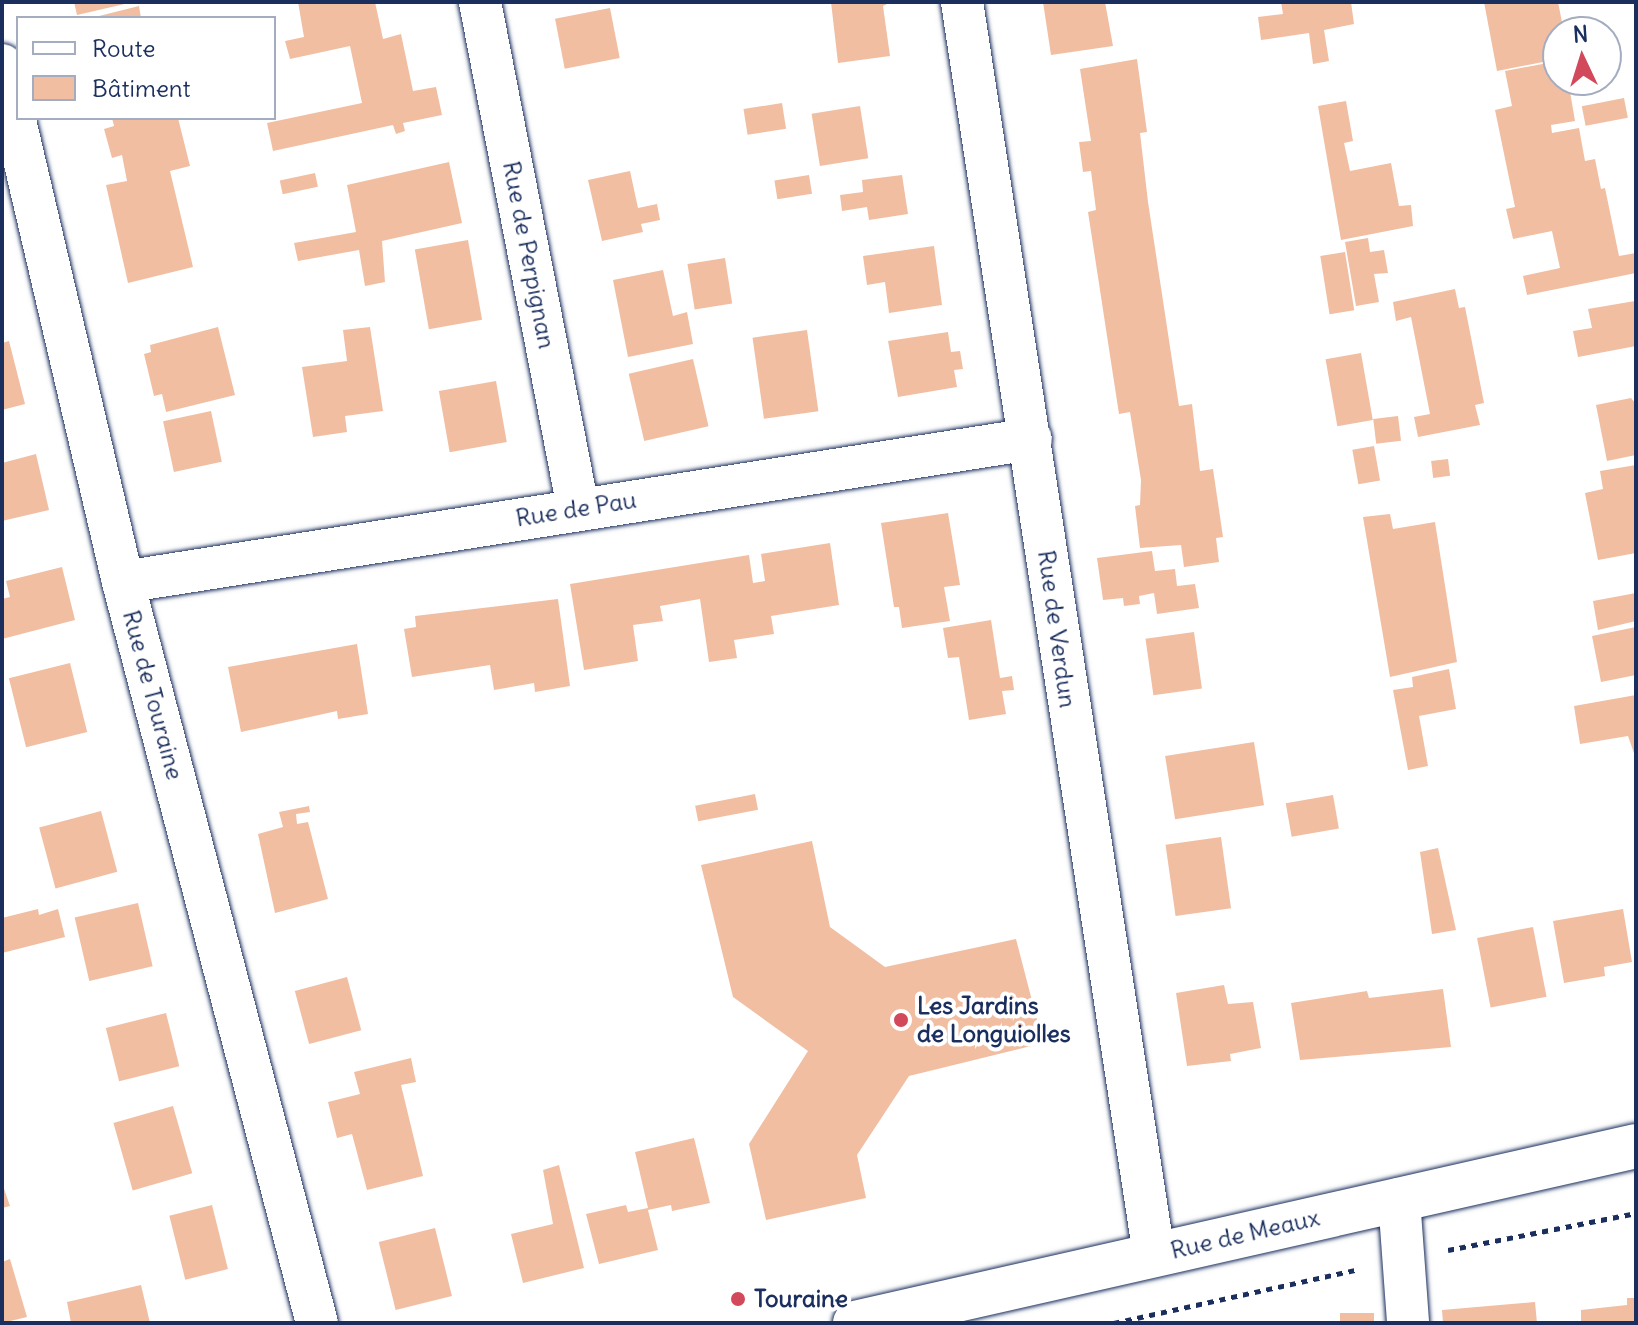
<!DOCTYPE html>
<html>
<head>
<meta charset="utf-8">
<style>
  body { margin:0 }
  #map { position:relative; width:1638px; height:1325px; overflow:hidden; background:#fff; font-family:Delius,sans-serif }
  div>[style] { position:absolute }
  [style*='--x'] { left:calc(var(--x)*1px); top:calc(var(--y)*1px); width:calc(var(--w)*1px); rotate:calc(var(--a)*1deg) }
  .building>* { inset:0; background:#f1bea2; transform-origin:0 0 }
  .path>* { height:5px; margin-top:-2.5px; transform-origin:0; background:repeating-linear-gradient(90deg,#1b2f5e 0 6px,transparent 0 12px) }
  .roads { filter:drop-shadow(0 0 2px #1b2f5e) drop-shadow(0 0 2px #1b2f5e) }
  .minor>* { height:42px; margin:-21px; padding:0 21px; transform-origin:21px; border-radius:21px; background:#fff }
  .secondary>* { height:44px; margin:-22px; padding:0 22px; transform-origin:22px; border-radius:22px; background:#fff }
  .dots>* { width:22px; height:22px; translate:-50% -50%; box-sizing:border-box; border:4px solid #fff; border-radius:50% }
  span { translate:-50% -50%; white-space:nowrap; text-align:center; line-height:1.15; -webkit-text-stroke:8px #fff; paint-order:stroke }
  .street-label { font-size:24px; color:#1b2f5e }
  .poi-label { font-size:24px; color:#1b2f5e; font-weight:700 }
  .left { translate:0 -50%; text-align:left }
  .frame { position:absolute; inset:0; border:4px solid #1b2f5e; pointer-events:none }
  .legend { position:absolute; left:16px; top:16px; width:260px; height:104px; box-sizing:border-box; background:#fff; border:2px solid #a4acbf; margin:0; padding:10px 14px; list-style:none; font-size:24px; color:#1b2f5e }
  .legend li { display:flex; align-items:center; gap:16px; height:40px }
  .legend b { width:40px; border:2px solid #a4acbf }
  .north { position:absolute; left:1542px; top:16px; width:80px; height:80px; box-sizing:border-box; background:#fff; border:2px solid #a4acbf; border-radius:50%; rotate:356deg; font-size:22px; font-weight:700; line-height:32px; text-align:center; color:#1b2f5e }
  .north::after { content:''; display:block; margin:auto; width:28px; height:36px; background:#d1495b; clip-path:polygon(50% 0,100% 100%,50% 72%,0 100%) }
</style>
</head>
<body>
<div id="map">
  <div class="building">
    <i style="clip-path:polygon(74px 2px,129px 2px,129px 3px,77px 15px)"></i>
    <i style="clip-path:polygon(298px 2px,375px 2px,383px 39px,401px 34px,413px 91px,436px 87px,442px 115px,403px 123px,405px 131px,396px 134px,393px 125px,273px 151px,267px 123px,362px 103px,350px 46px,290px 59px,285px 41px,304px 37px)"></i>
    <i style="clip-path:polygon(831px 2px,891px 2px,883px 6px,890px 56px,838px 63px)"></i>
    <i style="clip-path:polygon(1043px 2px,1105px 2px,1113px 46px,1051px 55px)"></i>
    <i style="clip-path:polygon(1281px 2px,1351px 2px,1354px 24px,1324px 30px,1329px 61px,1313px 64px,1309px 33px,1261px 40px,1258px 17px,1283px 14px)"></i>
    <i style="clip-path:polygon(1484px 2px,1558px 2px,1564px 32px,1558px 32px,1558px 59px,1497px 71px)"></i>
    <i style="clip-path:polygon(139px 6px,141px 18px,95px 18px,95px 17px)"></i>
    <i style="left:610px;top:8px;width:51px;height:56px;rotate:79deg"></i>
    <i style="clip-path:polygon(1137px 59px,1147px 132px,1140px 133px,1148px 202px,1179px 406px,1192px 404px,1200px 471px,1213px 469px,1223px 537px,1216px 538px,1219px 562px,1184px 567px,1181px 545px,1140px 548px,1135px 506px,1140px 505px,1141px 480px,1130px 412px,1119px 414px,1088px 212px,1096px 210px,1091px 171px,1083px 172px,1079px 142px,1091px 141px,1080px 69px)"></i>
    <i style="clip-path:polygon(1558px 61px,1558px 80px,1568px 80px,1575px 121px,1551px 125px,1552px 133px,1579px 128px,1585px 161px,1595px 159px,1601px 189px,1605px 188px,1619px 256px,1636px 253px,1636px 273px,1527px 295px,1523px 276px,1560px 268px,1552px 231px,1513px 239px,1506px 209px,1515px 207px,1495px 110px,1512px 106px,1505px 71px)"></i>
    <i style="left:1624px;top:98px;width:20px;height:43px;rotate:79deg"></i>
    <i style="clip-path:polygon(1346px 101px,1353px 141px,1344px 143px,1350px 171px,1391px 163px,1399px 206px,1411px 205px,1413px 226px,1341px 240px,1318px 106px)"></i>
    <i style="left:782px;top:103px;width:26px;height:39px;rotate:81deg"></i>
    <i style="left:860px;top:106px;width:53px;height:49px;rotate:81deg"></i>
    <i style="clip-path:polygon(112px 118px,178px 118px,190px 166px,170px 171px,193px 267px,128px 283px,106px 185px,127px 181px,122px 155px,112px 158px,104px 129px,114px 126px)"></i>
    <i style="clip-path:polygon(449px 162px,462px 223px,382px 241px,385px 282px,365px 286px,359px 250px,298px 261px,294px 243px,356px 232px,347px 185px)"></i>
    <i style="clip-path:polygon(630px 171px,638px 208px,657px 204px,660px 220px,641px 224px,643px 232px,602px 241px,588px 180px)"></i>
    <i style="left:315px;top:173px;width:14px;height:36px;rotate:78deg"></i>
    <i style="left:809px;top:175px;width:19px;height:35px;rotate:81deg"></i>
    <i style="clip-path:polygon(902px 175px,908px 214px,869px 220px,867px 207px,842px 211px,840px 195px,863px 192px,862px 180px)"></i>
    <i style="clip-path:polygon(1368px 238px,1370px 252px,1384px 250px,1388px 273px,1374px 274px,1379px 302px,1356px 306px,1345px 242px)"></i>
    <i style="left:468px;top:240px;width:81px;height:54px;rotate:80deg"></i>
    <i style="clip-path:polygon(934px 246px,942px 305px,889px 313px,885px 282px,867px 285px,863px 256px)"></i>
    <i style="left:1345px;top:252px;width:59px;height:25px;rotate:81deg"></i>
    <i style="left:725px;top:258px;width:46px;height:38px;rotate:81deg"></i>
    <i style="clip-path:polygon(663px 270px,673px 316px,687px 312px,693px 344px,628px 357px,613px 280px)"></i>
    <i style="clip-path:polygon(1455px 289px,1459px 308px,1465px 307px,1484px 403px,1475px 405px,1480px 425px,1418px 437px,1414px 417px,1430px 414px,1411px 317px,1396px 321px,1393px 302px)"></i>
    <i style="clip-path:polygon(1635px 301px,1636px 346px,1578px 357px,1573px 331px,1592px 328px,1588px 309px)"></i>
    <i style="clip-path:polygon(218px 327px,235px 395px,166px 412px,162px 394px,154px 396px,144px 354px,151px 352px,150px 345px)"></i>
    <i style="clip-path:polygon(370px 327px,383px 411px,345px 416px,347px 432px,313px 437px,302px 367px,347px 361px,343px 330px)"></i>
    <i style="left:807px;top:330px;width:82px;height:55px;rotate:82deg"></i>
    <i style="clip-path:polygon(948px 332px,951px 352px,960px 351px,963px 369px,954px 370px,957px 387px,898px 397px,888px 341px)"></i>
    <i style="clip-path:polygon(9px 341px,25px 404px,2px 410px,2px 343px)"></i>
    <i style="left:1361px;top:353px;width:68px;height:36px;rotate:80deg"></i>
    <i style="left:693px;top:359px;width:69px;height:66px;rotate:77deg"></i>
    <i style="left:496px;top:381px;width:62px;height:58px;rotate:80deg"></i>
    <i style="clip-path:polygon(1631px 398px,1636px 404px,1636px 455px,1607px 461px,1596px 405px)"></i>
    <i style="left:211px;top:411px;width:52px;height:49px;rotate:78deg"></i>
    <i style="left:1398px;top:416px;width:25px;height:25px;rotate:83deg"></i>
    <i style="left:1374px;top:446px;width:35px;height:22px;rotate:80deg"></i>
    <i style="clip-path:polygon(36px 454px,49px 510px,2px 521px,2px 463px)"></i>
    <i style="left:1448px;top:459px;width:17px;height:17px;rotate:83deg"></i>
    <i style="clip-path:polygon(1636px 465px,1636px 553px,1598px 560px,1585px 493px,1603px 489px,1600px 471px)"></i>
    <i style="clip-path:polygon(948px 513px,960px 585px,944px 587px,950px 621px,902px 628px,899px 607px,894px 607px,881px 523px)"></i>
    <i style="clip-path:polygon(1390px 514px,1393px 529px,1435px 522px,1457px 662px,1390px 677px,1363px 517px)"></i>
    <i style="clip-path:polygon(830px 543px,839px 605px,771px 616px,774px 634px,734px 640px,737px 658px,709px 662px,700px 599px,660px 606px,663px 621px,633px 625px,638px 661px,584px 670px,570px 584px,749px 555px,753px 583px,765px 581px,761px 554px)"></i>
    <i style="clip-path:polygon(1152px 551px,1155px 571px,1175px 569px,1177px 586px,1195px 584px,1199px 608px,1157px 614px,1154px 593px,1139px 596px,1140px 604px,1124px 606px,1123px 598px,1103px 600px,1097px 558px)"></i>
    <i style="clip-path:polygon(62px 567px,75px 620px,2px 639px,2px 599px,10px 597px,6px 581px)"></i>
    <i style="clip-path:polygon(1636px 593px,1636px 621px,1598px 630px,1593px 601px)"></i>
    <i style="clip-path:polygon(558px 599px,570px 686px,535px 692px,534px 683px,494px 690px,490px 665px,412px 677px,404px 629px,416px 627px,415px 616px)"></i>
    <i style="clip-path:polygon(991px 620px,1000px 678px,1012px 676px,1014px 690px,1002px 691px,1006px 714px,969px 720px,959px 657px,948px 658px,943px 628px)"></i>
    <i style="clip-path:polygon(1636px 627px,1636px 675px,1601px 682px,1592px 636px)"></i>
    <i style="left:1194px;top:632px;width:57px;height:49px;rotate:82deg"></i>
    <i style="clip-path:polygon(357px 644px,368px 714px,338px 719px,337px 711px,241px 732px,228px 667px)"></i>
    <i style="left:70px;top:663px;width:71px;height:63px;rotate:76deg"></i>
    <i style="clip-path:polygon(1449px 669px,1456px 709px,1419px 716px,1428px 766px,1408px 770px,1393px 690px,1413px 687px,1412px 677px)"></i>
    <i style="clip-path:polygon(1636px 695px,1636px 759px,1628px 736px,1580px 744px,1574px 706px)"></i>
    <i style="left:1254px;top:742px;width:64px;height:90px;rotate:81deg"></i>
    <i style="left:755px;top:794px;width:16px;height:61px;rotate:79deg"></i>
    <i style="left:1333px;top:795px;width:34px;height:48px;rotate:80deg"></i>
    <i style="clip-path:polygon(309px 806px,310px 812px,296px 814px,297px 824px,308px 822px,328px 899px,275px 913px,258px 834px,283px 827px,279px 812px)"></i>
    <i style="left:101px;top:811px;width:63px;height:64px;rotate:75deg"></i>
    <i style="left:1221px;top:837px;width:72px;height:56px;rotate:82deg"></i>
    <i style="clip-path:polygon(812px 841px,830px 927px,885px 967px,1016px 939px,1043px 1043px,909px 1076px,857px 1155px,866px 1198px,766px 1220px,749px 1144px,808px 1051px,733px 997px,701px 865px)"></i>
    <i style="clip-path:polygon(1438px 848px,1456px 930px,1432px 934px,1420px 852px)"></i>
    <i style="left:138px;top:903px;width:65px;height:65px;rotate:77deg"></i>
    <i style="clip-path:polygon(38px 909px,39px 915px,58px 909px,65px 937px,2px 953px,2px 918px)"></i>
    <i style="clip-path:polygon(1623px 909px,1632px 962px,1604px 967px,1605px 976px,1564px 983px,1553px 921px)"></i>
    <i style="left:1533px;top:927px;width:71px;height:57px;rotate:79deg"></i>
    <i style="left:347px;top:977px;width:55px;height:54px;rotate:75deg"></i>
    <i style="clip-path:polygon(1224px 985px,1228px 1004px,1253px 1002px,1261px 1048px,1230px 1054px,1231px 1061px,1187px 1066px,1176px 993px)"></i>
    <i style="clip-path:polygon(1443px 989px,1451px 1047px,1300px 1060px,1291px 1003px,1367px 991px,1369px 998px)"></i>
    <i style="left:166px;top:1013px;width:55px;height:62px;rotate:76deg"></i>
    <i style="clip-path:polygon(411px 1058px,416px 1082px,401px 1085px,423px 1176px,367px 1190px,352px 1134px,337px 1138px,328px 1102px,360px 1094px,354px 1072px)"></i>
    <i style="left:173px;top:1106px;width:70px;height:62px;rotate:74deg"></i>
    <i style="clip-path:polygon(694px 1138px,710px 1203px,672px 1211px,671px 1205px,648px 1210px,658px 1250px,599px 1264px,586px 1214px,626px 1205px,628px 1212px,648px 1208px,635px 1152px)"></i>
    <i style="clip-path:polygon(559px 1165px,584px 1268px,523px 1283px,511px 1234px,553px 1224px,543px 1170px)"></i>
    <i style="clip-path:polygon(2px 1183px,10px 1206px,2px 1208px)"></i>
    <i style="left:212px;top:1205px;width:66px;height:44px;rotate:76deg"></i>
    <i style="left:435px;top:1228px;width:70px;height:58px;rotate:76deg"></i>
    <i style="clip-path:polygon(10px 1259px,27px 1317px,2px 1323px,2px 1262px)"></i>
    <i style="clip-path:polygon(141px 1285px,150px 1323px,71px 1323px,67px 1302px)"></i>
    <i style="clip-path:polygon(1627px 1298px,1636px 1298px,1636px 1323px,1581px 1323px,1581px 1310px,1627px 1305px)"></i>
    <i style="clip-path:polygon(1535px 1302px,1537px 1323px,1443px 1323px,1442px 1310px)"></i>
    <i style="left:1374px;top:1313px;width:10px;height:34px;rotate:90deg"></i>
  </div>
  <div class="path">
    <i style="--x:1448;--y:1250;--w:192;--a:-11.1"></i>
    <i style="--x:1114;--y:1323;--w:251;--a:-12.4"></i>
  </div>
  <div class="roads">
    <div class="minor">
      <i style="--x:480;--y:2;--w:515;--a:79.04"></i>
      <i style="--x:962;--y:2;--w:1268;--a:81.29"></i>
      <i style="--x:2;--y:65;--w:531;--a:76.83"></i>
      <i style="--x:123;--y:582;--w:766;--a:75.33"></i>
      <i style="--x:123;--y:582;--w:919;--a:-8.95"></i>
      <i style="--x:1399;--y:1199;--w:124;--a:85.8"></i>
    </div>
    <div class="secondary">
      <i style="--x:855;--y:1323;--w:801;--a:-12.77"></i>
    </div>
  </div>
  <div class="dots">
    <i style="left:901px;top:1020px;background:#d1495b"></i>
    <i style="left:738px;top:1299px;background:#d1495b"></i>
  </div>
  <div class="street-label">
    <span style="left:529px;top:255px;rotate:79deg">Rue de Perpignan</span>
    <span style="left:576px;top:509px;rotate:-9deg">Rue de Pau</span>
    <span style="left:1057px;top:629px;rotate:82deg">Rue de Verdun</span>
    <span style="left:153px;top:695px;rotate:75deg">Rue de Touraine</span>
    <span style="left:1245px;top:1234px;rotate:-13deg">Rue de Meaux</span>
  </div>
  <div class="poi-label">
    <span class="left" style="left:917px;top:1020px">Les Jardins<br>de Longuiolles</span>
    <span class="left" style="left:754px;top:1299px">Touraine</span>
  </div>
  <div class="frame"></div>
  <ul class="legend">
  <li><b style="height:10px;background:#fff"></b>Route</li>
  <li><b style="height:22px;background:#f1bea2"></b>Bâtiment</li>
  </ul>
  <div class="north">N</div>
</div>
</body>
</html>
